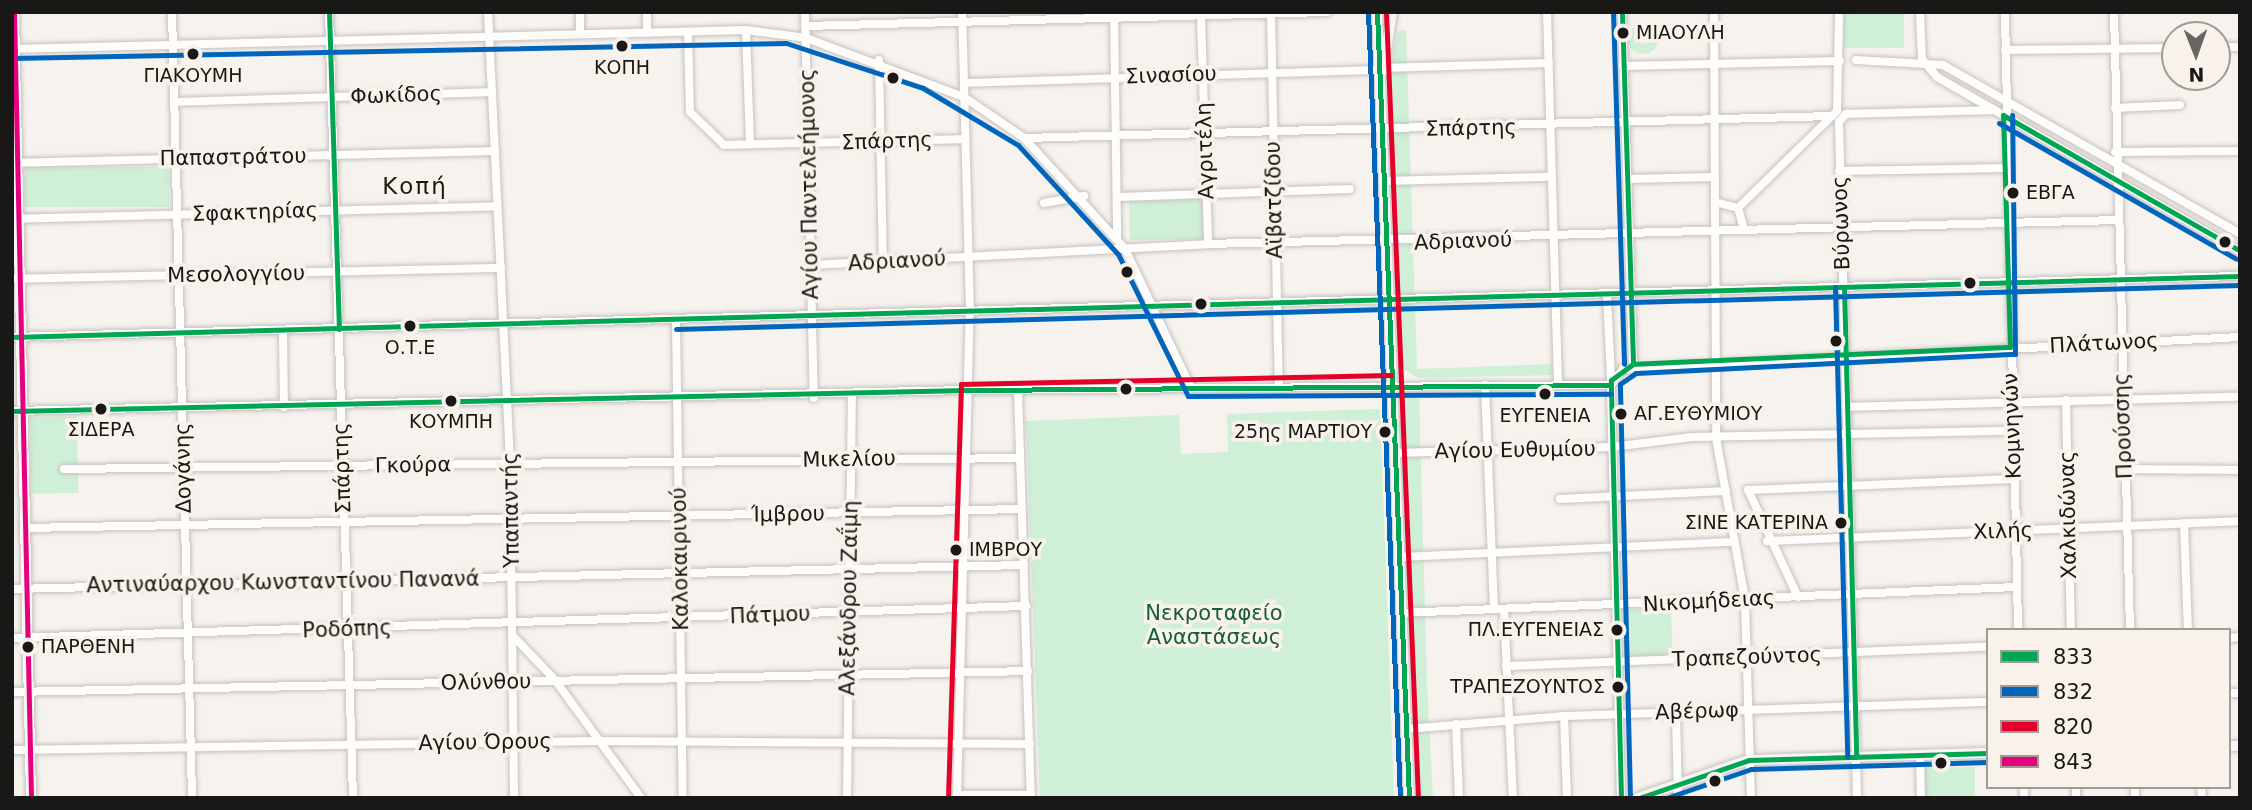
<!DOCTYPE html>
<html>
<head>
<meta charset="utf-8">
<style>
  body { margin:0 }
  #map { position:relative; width:2252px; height:810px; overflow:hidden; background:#f6f2ee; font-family:"DejaVu Sans",sans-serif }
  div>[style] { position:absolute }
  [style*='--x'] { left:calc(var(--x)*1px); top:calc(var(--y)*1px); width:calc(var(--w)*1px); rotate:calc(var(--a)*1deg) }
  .green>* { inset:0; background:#cfefd7; transform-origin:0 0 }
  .round { border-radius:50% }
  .roads { filter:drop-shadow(0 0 2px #c5c2bf) drop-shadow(0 0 2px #c5c2bf) }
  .street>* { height:8px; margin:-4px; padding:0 4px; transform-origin:4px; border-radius:4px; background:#fefdfc }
  .secondary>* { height:10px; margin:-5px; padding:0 5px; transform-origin:5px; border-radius:5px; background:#f9f5f4 }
  .bus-1>* { height:5px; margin:-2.5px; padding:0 2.5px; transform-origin:2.5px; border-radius:2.5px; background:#00a651 }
  .bus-2>* { height:5px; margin:-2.5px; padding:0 2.5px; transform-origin:2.5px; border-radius:2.5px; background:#0065bd }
  .bus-3>* { height:5px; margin:-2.5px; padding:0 2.5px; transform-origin:2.5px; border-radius:2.5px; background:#e4002b }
  .bus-4>* { height:5px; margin:-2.5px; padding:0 2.5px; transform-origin:2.5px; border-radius:2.5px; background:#e5007d }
  .dots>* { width:19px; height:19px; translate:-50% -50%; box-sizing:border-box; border:4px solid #f9f2eb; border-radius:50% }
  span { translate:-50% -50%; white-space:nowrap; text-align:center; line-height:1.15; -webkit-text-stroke:7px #f9f2eb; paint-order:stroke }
  .bus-label { font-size:19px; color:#1a1816 }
  .left { translate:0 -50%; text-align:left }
  .right { translate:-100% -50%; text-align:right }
  .street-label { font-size:21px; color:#1a1816 }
  .park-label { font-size:21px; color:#135f38 }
  .neighbourhood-label { font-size:23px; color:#1a1816; letter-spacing:2px }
  .frame { position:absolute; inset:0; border:14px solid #1a1816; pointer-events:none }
  .legend { position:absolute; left:1986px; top:628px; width:245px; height:161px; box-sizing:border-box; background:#f9f2eb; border:2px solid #a09b96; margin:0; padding:9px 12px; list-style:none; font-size:21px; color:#1a1816 }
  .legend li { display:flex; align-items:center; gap:14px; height:35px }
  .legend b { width:35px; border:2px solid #a09b96 }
  .north { position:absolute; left:2161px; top:21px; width:70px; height:70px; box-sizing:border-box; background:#f9f2eb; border:2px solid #a09b96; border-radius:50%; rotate:179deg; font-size:19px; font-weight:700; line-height:28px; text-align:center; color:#1a1816 }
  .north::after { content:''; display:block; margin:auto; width:24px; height:32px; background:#676462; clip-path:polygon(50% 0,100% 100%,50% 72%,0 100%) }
</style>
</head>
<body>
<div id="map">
  <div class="green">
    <i style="left:1844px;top:12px;width:60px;height:36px"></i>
    <i class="round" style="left:1628px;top:24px;width:30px;height:30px"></i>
    <i style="clip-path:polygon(1406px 30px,1417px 369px,1552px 364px,1553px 375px,1418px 378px,1402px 368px,1388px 137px,1392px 59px,1398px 31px)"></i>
    <i style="left:169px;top:167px;width:40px;height:144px;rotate:90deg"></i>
    <i style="left:1204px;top:197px;width:42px;height:75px;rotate:89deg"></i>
    <i style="clip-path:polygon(1419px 395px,1427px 682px,1433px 798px,1418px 798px,1397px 399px)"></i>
    <i style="clip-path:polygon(1380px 409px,1394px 798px,1040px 798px,1026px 421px,1179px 415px,1181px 454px,1228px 452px,1227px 414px)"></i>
    <i style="left:77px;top:417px;width:76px;height:47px;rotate:89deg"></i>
    <i style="left:1671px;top:608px;width:48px;height:49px;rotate:88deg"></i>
    <i style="left:1975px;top:767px;width:31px;height:52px;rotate:90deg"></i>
  </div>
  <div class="roads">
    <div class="street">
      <i style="--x:172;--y:12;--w:786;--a:88.54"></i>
      <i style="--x:329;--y:12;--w:786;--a:88.25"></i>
      <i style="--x:488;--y:12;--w:453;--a:87.2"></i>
      <i style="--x:510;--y:464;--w:334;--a:89.3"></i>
      <i style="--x:580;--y:12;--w:22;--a:90"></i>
      <i style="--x:647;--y:12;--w:21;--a:90"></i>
      <i style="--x:805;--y:12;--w:386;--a:88.7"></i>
      <i style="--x:1114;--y:12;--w:225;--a:89.2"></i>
      <i style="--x:1547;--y:12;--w:371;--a:88.3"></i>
      <i style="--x:1622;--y:12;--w:352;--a:88.2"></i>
      <i style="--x:1714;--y:12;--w:426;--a:89.7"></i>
      <i style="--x:1716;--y:438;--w:164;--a:79.8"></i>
      <i style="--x:1745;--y:599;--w:199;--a:88.3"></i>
      <i style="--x:1920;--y:12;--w:47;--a:87.6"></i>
      <i style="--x:1922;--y:59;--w:23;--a:50"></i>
      <i style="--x:1937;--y:77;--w:349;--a:29.9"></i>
      <i style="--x:2005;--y:12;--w:618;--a:88.79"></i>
      <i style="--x:2114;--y:12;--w:618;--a:88.52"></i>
      <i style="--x:1271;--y:14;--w:372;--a:88.8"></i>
      <i style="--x:1201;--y:16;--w:228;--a:88.2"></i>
      <i style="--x:805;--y:26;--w:522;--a:-1.54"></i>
      <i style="--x:746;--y:30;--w:114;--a:88"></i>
      <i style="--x:688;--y:32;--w:80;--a:88.6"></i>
      <i style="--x:690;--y:112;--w:47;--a:44.1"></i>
      <i style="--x:724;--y:145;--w:241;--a:-1.4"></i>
      <i style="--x:2217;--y:47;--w:23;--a:0"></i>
      <i style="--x:12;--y:49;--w:734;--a:-1.48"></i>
      <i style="--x:746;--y:30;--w:61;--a:7.6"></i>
      <i style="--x:806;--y:38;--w:169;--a:20.5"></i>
      <i style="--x:964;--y:97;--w:73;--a:34.3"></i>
      <i style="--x:1024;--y:138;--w:150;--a:47.7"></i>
      <i style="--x:1125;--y:249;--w:154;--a:64.6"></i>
      <i style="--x:2005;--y:50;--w:170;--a:-0.7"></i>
      <i style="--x:879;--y:60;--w:201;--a:88.9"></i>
      <i style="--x:1856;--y:60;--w:87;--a:3.3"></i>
      <i style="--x:1943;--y:65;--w:342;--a:29.6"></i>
      <i style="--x:1623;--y:66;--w:217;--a:-1.3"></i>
      <i style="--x:1383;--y:68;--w:166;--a:-1.7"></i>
      <i style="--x:964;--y:83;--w:414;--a:-1.8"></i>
      <i style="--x:174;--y:102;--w:317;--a:-1.8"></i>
      <i style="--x:2115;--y:108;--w:65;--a:-2.6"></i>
      <i style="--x:1024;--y:138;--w:809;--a:-1.56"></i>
      <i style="--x:2115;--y:152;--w:125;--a:-0.5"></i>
      <i style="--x:12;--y:163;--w:483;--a:-1.4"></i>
      <i style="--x:1839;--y:171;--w:166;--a:-1"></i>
      <i style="--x:1628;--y:179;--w:86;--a:-1.3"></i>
      <i style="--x:1383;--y:181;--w:169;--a:-1.4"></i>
      <i style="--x:1119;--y:197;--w:231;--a:-2"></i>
      <i style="--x:1715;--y:202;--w:24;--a:15"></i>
      <i style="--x:1044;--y:203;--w:41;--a:-9.9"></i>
      <i style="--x:12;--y:219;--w:485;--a:-1.5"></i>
      <i style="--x:1744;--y:229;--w:22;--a:-106"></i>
      <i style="--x:1738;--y:208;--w:139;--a:-44.4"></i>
      <i style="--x:1837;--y:111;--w:99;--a:-88.8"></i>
      <i style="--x:811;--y:265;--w:398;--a:-3"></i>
      <i style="--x:1208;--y:244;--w:908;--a:-1.51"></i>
      <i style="--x:12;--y:279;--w:489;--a:-1.3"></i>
      <i style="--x:1607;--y:294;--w:86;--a:87.3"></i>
      <i style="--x:676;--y:320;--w:478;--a:89.2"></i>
      <i style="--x:283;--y:330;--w:77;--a:89.3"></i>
      <i style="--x:12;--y:337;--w:2229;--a:-1.57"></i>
      <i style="--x:1485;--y:385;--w:224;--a:87.7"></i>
      <i style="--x:1018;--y:390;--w:408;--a:88.2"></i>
      <i style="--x:2066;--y:400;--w:230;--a:88.8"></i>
      <i style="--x:1846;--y:407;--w:394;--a:-1.5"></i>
      <i style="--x:12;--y:411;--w:955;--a:-1.26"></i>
      <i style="--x:967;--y:390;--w:644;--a:-0.44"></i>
      <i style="--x:1394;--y:453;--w:218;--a:-1.6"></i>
      <i style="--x:1612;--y:447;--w:81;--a:-7.1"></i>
      <i style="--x:1692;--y:437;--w:320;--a:-1.1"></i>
      <i style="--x:64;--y:469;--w:956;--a:-0.66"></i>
      <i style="--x:2124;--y:469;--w:116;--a:0.5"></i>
      <i style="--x:1560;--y:499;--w:166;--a:-2.8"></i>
      <i style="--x:2184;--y:523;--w:107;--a:87.9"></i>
      <i style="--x:25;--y:528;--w:997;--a:-1.09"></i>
      <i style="--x:1767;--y:541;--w:473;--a:-2.4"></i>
      <i style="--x:1399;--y:557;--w:335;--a:-2.6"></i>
      <i style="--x:12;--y:589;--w:1012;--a:-1.36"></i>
      <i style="--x:1798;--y:597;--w:118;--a:-115"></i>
      <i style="--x:1748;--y:490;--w:266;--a:-2.4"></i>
      <i style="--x:1504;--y:609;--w:189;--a:87.3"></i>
      <i style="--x:1401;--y:613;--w:617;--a:-2.42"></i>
      <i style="--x:513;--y:636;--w:61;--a:46.3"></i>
      <i style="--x:555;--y:680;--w:146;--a:53.9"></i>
      <i style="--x:12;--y:638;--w:1015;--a:-1.81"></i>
      <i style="--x:2229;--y:638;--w:11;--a:-5"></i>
      <i style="--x:1506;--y:666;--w:482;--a:-2.3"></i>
      <i style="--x:12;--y:692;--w:1016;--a:-1.18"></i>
      <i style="--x:2229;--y:693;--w:11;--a:0"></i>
      <i style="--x:1676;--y:712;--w:86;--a:88.7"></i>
      <i style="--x:1564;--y:716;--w:82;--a:87.9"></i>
      <i style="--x:1456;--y:724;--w:74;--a:87.7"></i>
      <i style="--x:1406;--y:729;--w:159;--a:-4.7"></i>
      <i style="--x:1564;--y:716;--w:424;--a:-1.9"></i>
      <i style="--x:12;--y:750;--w:587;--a:-0.88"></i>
      <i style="--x:599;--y:741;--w:431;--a:0.4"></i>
      <i style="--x:1920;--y:755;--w:43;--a:88.7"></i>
      <i style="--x:2024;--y:787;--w:11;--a:90"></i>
      <i style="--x:2076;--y:787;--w:11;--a:90"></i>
      <i style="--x:2135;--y:787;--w:11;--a:90"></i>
      <i style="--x:2201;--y:787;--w:11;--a:85"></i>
      <i style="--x:957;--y:795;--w:74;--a:0"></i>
      <i style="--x:847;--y:798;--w:401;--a:-89.3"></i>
      <i style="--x:957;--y:798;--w:485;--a:-88.5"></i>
      <i style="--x:970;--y:313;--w:301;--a:-91.5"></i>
      <i style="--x:1621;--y:798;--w:413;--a:-91.4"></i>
      <i style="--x:1611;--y:385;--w:20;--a:-53"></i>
      <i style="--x:1623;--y:369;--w:618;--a:-2.97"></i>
      <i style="--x:1857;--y:798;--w:676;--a:-91.53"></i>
      <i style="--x:1839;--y:122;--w:11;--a:-49"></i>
      <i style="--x:1846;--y:114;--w:148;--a:-1.5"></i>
    </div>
    <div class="secondary">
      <i style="--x:14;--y:12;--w:786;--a:88.76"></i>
      <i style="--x:1377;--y:12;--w:787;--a:87.67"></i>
      <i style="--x:1383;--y:71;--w:60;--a:-81.3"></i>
      <i style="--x:2229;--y:746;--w:11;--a:0"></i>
      <i style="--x:1638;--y:798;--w:117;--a:-18.9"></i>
      <i style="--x:1749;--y:760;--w:239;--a:-1.7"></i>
    </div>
  </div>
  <div class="bus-1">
    <i style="--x:329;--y:12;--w:317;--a:88.2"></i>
    <i style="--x:1377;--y:12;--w:787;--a:87.67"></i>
    <i style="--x:1622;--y:12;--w:352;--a:88.2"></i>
    <i style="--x:2003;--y:115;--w:273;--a:29.8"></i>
    <i style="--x:1844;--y:287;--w:470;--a:88.5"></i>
    <i style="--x:12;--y:337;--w:2229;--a:-1.57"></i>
    <i style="--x:12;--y:411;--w:955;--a:-1.26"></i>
    <i style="--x:967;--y:390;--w:644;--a:-0.44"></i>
    <i style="--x:1621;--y:798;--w:418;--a:-91.4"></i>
    <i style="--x:1611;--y:380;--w:27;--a:-36"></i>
    <i style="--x:1633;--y:364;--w:377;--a:-2.6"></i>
    <i style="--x:2010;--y:347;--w:232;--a:-91.7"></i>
    <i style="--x:1639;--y:798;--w:116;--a:-19.1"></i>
    <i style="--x:1749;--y:760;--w:239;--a:-1.7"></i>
  </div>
  <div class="bus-2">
    <i style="--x:1368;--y:12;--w:787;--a:87.67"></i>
    <i style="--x:1613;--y:12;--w:352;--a:88.2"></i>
    <i style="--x:12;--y:58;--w:774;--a:-1.11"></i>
    <i style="--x:786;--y:43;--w:144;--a:18.2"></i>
    <i style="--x:923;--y:88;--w:111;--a:31"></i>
    <i style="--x:1018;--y:145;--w:148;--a:47.5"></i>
    <i style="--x:1118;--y:254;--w:158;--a:63.8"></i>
    <i style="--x:1188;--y:396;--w:423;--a:-0.3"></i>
    <i style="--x:1999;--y:123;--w:273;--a:29.8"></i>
    <i style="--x:1835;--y:287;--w:470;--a:88.5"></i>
    <i style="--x:676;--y:329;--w:1565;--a:-1.61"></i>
    <i style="--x:1630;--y:798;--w:414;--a:-91.4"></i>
    <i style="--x:1620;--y:384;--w:19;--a:-35"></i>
    <i style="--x:1636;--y:373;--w:379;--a:-2.9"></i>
    <i style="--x:2015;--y:354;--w:239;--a:-90.7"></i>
    <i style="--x:1666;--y:798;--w:90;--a:-18.8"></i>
    <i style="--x:1751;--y:769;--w:237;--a:-1.7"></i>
  </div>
  <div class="bus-3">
    <i style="--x:1386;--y:12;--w:787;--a:87.67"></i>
    <i style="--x:948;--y:798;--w:414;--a:-88.2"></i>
    <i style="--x:961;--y:384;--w:430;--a:-1.2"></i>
  </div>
  <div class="bus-4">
    <i style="--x:14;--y:12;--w:786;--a:88.76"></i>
  </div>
  <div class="dots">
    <i style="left:1623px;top:33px;background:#1a1816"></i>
    <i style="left:622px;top:46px;background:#1a1816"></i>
    <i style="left:193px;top:54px;background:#1a1816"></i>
    <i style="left:893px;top:78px;background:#1a1816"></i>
    <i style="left:2013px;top:193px;background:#1a1816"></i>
    <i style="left:2225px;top:242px;background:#1a1816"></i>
    <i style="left:1127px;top:272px;background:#1a1816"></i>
    <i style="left:1970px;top:283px;background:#1a1816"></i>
    <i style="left:1201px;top:304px;background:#1a1816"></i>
    <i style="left:410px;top:326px;background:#1a1816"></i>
    <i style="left:1836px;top:341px;background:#1a1816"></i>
    <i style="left:1126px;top:389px;background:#1a1816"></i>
    <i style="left:1545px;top:394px;background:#1a1816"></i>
    <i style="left:451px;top:401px;background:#1a1816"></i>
    <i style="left:101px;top:409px;background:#1a1816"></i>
    <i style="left:1621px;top:414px;background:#1a1816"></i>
    <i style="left:1385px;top:432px;background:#1a1816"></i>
    <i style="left:1841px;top:523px;background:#1a1816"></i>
    <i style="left:956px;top:550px;background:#1a1816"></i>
    <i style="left:1617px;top:630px;background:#1a1816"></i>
    <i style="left:28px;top:647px;background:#1a1816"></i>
    <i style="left:1618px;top:687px;background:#1a1816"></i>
    <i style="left:1941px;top:763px;background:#1a1816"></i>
    <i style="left:1715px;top:781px;background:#1a1816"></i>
  </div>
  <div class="bus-label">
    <span class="left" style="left:1636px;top:33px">ΜΙΑΟΥΛΗ</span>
    <span style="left:622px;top:68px">ΚΟΠΗ</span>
    <span style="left:193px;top:76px">ΓΙΑΚΟΥΜΗ</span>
    <span class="left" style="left:2026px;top:193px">ΕΒΓΑ</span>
    <span style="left:410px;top:348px">Ο.Τ.Ε</span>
    <span class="left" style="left:1634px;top:414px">ΑΓ.ΕΥΘΥΜΙΟΥ</span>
    <span style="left:1545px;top:416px">ΕΥΓΕΝΕΙΑ</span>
    <span style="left:451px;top:422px">ΚΟΥΜΠΗ</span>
    <span style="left:101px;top:430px">ΣΙΔΕΡΑ</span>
    <span class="right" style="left:1372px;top:432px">25ης ΜΑΡΤΙΟΥ</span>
    <span class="right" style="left:1828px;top:523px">ΣΙΝΕ ΚΑΤΕΡΙΝΑ</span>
    <span class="left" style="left:969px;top:550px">ΙΜΒΡΟΥ</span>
    <span class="right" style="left:1604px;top:630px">ΠΛ.ΕΥΓΕΝΕΙΑΣ</span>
    <span class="left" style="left:41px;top:647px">ΠΑΡΘΕΝΗ</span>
    <span class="right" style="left:1605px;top:687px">ΤΡΑΠΕΖΟΥΝΤΟΣ</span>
  </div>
  <div class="street-label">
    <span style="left:1171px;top:75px;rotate:-2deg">Σινασίου</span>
    <span style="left:396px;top:95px;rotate:-2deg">Φωκίδος</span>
    <span style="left:1471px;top:128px;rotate:-1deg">Σπάρτης</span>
    <span style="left:887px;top:141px;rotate:-2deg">Σπάρτης</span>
    <span style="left:1205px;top:151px;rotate:-92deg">Αγριτέλη</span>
    <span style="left:233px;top:157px;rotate:-1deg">Παπαστράτου</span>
    <span style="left:809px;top:184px;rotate:-91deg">Αγίου Παντελεήμονος</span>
    <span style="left:1274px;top:200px;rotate:-91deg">Αϊβατζίδου</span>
    <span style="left:255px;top:212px;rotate:-2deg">Σφακτηρίας</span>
    <span style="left:1841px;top:223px;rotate:-92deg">Βύρωνος</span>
    <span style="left:1463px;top:241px;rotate:-2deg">Αδριανού</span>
    <span style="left:897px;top:261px;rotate:-3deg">Αδριανού</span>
    <span style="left:236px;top:274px;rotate:-1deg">Μεσολογγίου</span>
    <span style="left:2104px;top:343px;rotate:-3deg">Πλάτωνος</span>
    <span style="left:2012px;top:426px;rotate:-92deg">Κομνηνών</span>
    <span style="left:2123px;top:426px;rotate:-92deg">Προύσσης</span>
    <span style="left:1515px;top:450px;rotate:-1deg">Αγίου Ευθυμίου</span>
    <span style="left:849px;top:459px;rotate:-1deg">Μικελίου</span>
    <span style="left:413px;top:465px;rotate:-1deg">Γκούρα</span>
    <span style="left:183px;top:468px;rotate:-91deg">Δογάνης</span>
    <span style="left:342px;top:468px;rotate:-92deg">Σπάρτης</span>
    <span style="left:511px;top:510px;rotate:-91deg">Υπαπαντής</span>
    <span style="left:788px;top:514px;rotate:-1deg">Ίμβρου</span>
    <span style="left:2068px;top:515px;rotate:-91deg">Χαλκιδώνας</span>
    <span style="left:2003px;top:531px;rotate:-2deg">Χιλής</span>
    <span style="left:680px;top:559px;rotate:-91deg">Καλοκαιρινού</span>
    <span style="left:283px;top:582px;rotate:-1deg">Αντιναύαρχου Κωνσταντίνου Πανανά</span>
    <span style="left:849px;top:598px;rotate:-89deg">Αλεξάνδρου Ζαΐμη</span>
    <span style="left:1709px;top:601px;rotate:-3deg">Νικομήδειας</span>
    <span style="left:770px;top:615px;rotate:-2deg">Πάτμου</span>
    <span style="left:347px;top:629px;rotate:-2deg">Ροδόπης</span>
    <span style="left:1747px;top:657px;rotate:-2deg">Τραπεζούντος</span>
    <span style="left:486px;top:682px;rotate:-1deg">Ολύνθου</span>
    <span style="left:1697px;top:711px;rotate:-2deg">Αβέρωφ</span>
    <span style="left:485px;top:742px;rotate:-1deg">Αγίου Όρους</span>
  </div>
  <div class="park-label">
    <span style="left:1214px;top:625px">Νεκροταφείο<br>Αναστάσεως</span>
  </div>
  <div class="neighbourhood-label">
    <span style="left:415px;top:186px">Κοπή</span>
  </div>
  <div class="frame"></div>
  <ul class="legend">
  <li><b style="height:9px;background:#00a651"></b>833</li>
  <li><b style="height:9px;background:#0065bd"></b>832</li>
  <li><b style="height:9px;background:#e4002b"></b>820</li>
  <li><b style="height:9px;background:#e5007d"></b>843</li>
  </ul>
  <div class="north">N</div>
</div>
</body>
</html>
